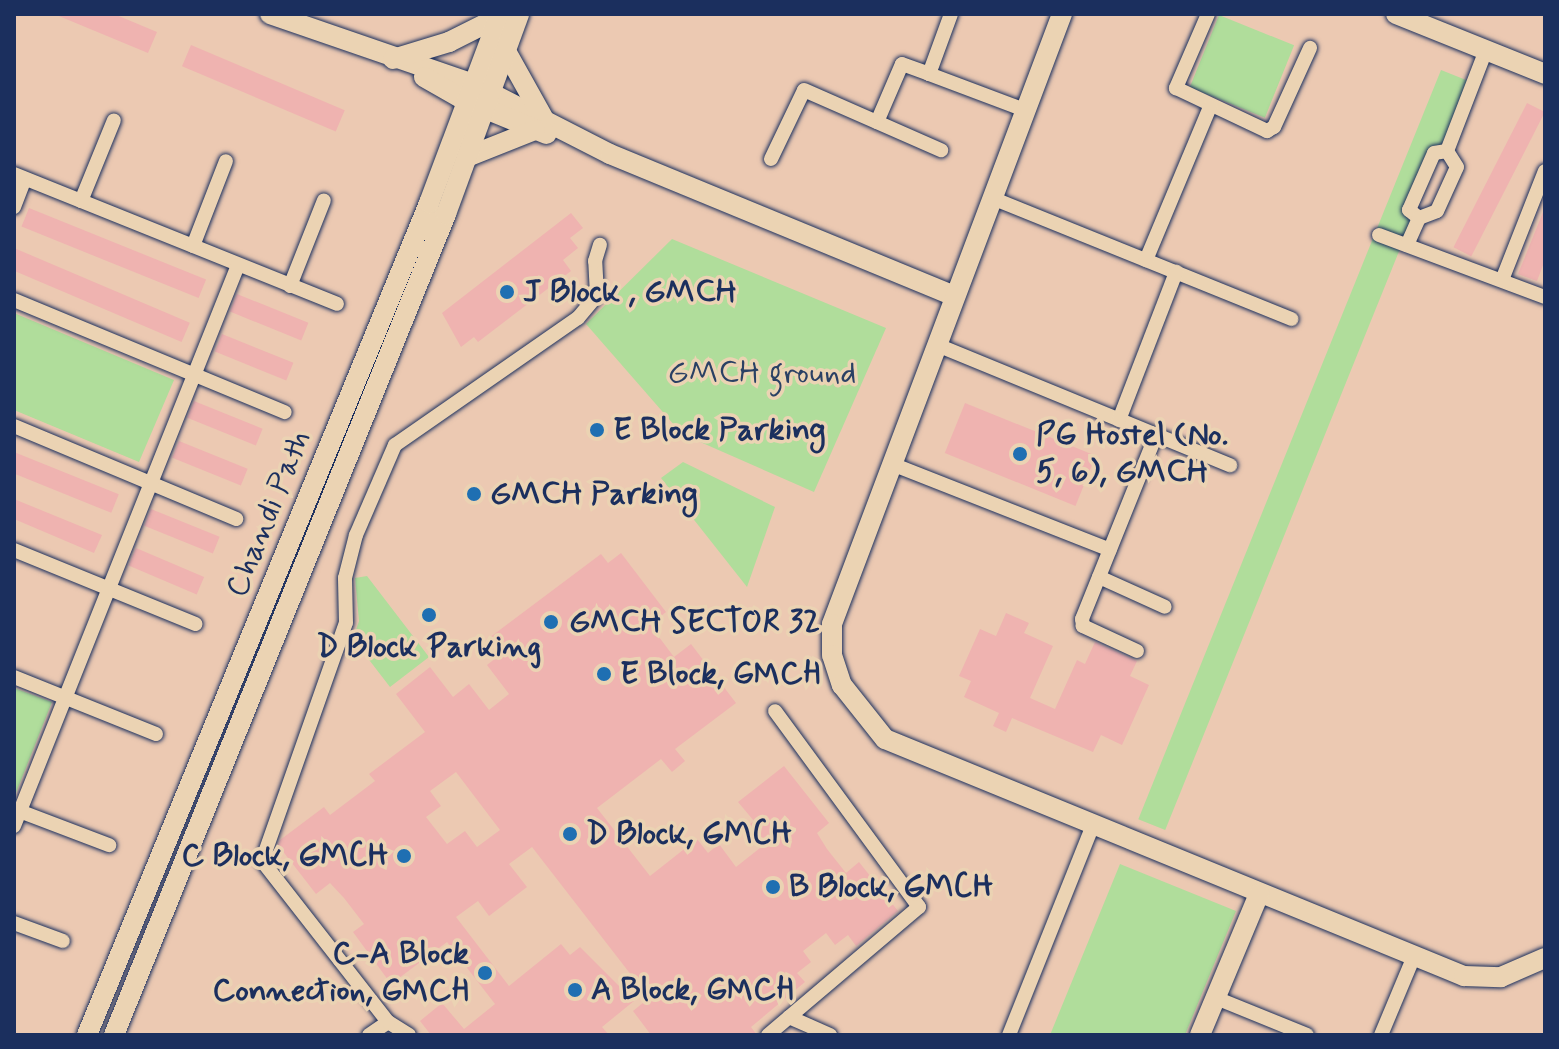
<!DOCTYPE html>
<html>
<head>
<meta charset="utf-8">
<style>
  body { margin:0 }
  #map { position:relative; width:1559px; height:1049px; overflow:hidden; background:#ecc9b2; font-family:Mynerve,sans-serif }
  div>[style] { position:absolute }
  [style*='--x'] { left:calc(var(--x)*1px); top:calc(var(--y)*1px); width:calc(var(--w)*1px); rotate:calc(var(--a)*1deg) }
  .green>* { inset:0; background:#b0dd9b; transform-origin:0 0 }
  .building>* { inset:0; background:#efb3b0; transform-origin:0 0 }
  .roads { filter:drop-shadow(0 0 2px #1b2f5e) drop-shadow(0 0 2px #1b2f5e) }
  .street>* { height:14px; margin:-7px; padding:0 7px; transform-origin:7px; border-radius:7px; background:#ebd3b3 }
  .secondary>* { height:20px; margin:-10px; padding:0 10px; transform-origin:10px; border-radius:10px; background:#ebd3b3 }
  .dots>* { width:22px; height:22px; translate:-50% -50%; box-sizing:border-box; border:4px solid #ebd3b3; border-radius:50% }
  span { translate:-50% -50%; white-space:nowrap; text-align:center; line-height:1.15; -webkit-text-stroke:7px #ebd3b3; paint-order:stroke }
  .poi-label { font-size:32px; color:#1b2f5e; font-weight:700 }
  .left { translate:0 -50%; text-align:left }
  .right { translate:-100% -50%; text-align:right }
  .park-label { font-size:32px; color:#2a4064 }
  .street-label { font-size:32px; color:#1b2f5e }
  .frame { position:absolute; inset:0; border:16px solid #1b2f5e; pointer-events:none }
</style>
</head>
<body>
<div id="map">
  <div class="green">
    <i style="left:1219px;top:15px;width:81px;height:78px;rotate:22deg"></i>
    <i style="left:1441px;top:70px;width:29px;height:808px;rotate:22deg"></i>
    <i style="clip-path:polygon(672px 239px,886px 328px,814px 492px,682px 434px,586px 324px)"></i>
    <i style="clip-path:polygon(14px 313px,174px 380px,139px 462px,14px 410px)"></i>
    <i style="clip-path:polygon(683px 462px,775px 507px,747px 587px,661px 478px)"></i>
    <i style="clip-path:polygon(367px 576px,429px 657px,390px 687px,353px 639px,359px 621px,355px 578px)"></i>
    <i style="clip-path:polygon(14px 688px,52px 702px,14px 798px)"></i>
    <i style="clip-path:polygon(1120px 864px,1236px 911px,1185px 1035px,1050px 1035px)"></i>
  </div>
  <div class="building">
    <i style="clip-path:polygon(54px 14px,114px 14px,157px 32px,148px 53px)"></i>
    <i style="left:191px;top:45px;width:167px;height:23px;rotate:23deg"></i>
    <i style="left:1527px;top:103px;width:20px;height:162px;rotate:27deg"></i>
    <i style="clip-path:polygon(1545px 207px,1545px 260px,1537px 281px,1518px 274px)"></i>
    <i style="left:29px;top:208px;width:191px;height:20px;rotate:22deg"></i>
    <i style="clip-path:polygon(571px 213px,583px 228px,570px 238px,578px 248px,563px 260px,571px 271px,478px 342px,474px 337px,461px 347px,442px 313px)"></i>
    <i style="left:14px;top:248px;width:191px;height:21px;rotate:23deg"></i>
    <i style="left:237px;top:294px;width:77px;height:19px;rotate:22deg"></i>
    <i style="left:222px;top:334px;width:77px;height:19px;rotate:22deg"></i>
    <i style="left:194px;top:401px;width:74px;height:18px;rotate:22deg"></i>
    <i style="left:965px;top:403px;width:141px;height:54px;rotate:22deg"></i>
    <i style="left:179px;top:441px;width:74px;height:18px;rotate:22deg"></i>
    <i style="left:14px;top:452px;width:113px;height:20px;rotate:22deg"></i>
    <i style="clip-path:polygon(14px 499px,102px 535px,94px 553px,14px 519px)"></i>
    <i style="left:151px;top:509px;width:74px;height:18px;rotate:22deg"></i>
    <i style="left:136px;top:548px;width:74px;height:19px;rotate:23deg"></i>
    <i style="clip-path:polygon(evenodd,621px 553px,666px 612px,651px 624px,659px 637px,674px 657px,691px 644px,736px 703px,675px 749px,685px 761px,672px 772px,661px 759px,597px 808px,650px 876px,697px 839px,708px 853px,719px 844px,736px 867px,760px 848px,745px 828px,754px 821px,738px 802px,784px 766px,829px 823px,817px 833px,827px 849px,846px 873px,859px 862px,898px 911px,856px 946px,848px 935px,835px 945px,826px 933px,803px 951px,811px 962px,797px 973px,805px 982px,751px 1027px,757px 1035px,651px 1035px,633px 1011px,649px 998px,532px 847px,509px 864px,527px 887px,489px 916px,478px 901px,456px 917px,509px 986px,561px 944px,570px 955px,580px 947px,634px 1001px,602px 1027px,609px 1035px,431px 1035px,420px 1021px,442px 1003px,464px 1029px,495px 1004px,447px 942px,391px 984px,353px 932px,364px 924px,344px 898px,330px 883px,316px 894px,278px 845px,280px 840px,324px 807px,330px 815px,375px 781px,369px 774px,425px 732px,396px 694px,430px 667px,453px 697px,469px 684px,489px 710px,509px 694px,487px 665px,501px 654px,489px 638px,601px 554px,608px 563px,621px 553px,456px 772px,500px 830px,477px 847px,465px 831px,447px 844px,426px 817px,441px 806px,430px 791px,456px 772px)"></i>
    <i style="clip-path:polygon(1006px 613px,1029px 623px,1024px 633px,1053px 646px,1030px 698px,1055px 709px,1077px 660px,1085px 664px,1095px 642px,1137px 661px,1130px 676px,1149px 685px,1122px 745px,1101px 735px,1093px 752px,1012px 718px,1006px 732px,993px 726px,999px 713px,964px 697px,971px 681px,959px 676px,980px 629px,996px 636px)"></i>
  </div>
  <div class="roads">
    <div class="street">
      <i style="--x:951;--y:14;--w:64;--a:110.1"></i>
      <i style="--x:929;--y:74;--w:103;--a:20.6"></i>
      <i style="--x:1208;--y:14;--w:81;--a:113.4"></i>
      <i style="--x:1176;--y:88;--w:101;--a:25.3"></i>
      <i style="--x:1267;--y:131;--w:8;--a:-30"></i>
      <i style="--x:1274;--y:127;--w:87;--a:-65.5"></i>
      <i style="--x:877;--y:122;--w:63;--a:-66.7"></i>
      <i style="--x:902;--y:64;--w:29;--a:20"></i>
      <i style="--x:771;--y:159;--w:76;--a:-64.4"></i>
      <i style="--x:804;--y:90;--w:150;--a:23.7"></i>
      <i style="--x:14;--y:174;--w:348;--a:21.9"></i>
      <i style="--x:992;--y:198;--w:323;--a:22"></i>
      <i style="--x:81;--y:201;--w:87;--a:-67.8"></i>
      <i style="--x:14;--y:207;--w:30;--a:-69"></i>
      <i style="--x:1419;--y:218;--w:13;--a:-141"></i>
      <i style="--x:1409;--y:210;--w:62;--a:-66.3"></i>
      <i style="--x:1434;--y:153;--w:13;--a:-9"></i>
      <i style="--x:1379;--y:235;--w:177;--a:20.5"></i>
      <i style="--x:1407;--y:245;--w:30;--a:-66"></i>
      <i style="--x:1419;--y:218;--w:19;--a:-21"></i>
      <i style="--x:1437;--y:211;--w:48;--a:-65.6"></i>
      <i style="--x:1457;--y:167;--w:19;--a:-122"></i>
      <i style="--x:1447;--y:151;--w:108;--a:-68.9"></i>
      <i style="--x:193;--y:246;--w:91;--a:-68.8"></i>
      <i style="--x:1146;--y:260;--w:166;--a:-67.3"></i>
      <i style="--x:1502;--y:280;--w:117;--a:-68.5"></i>
      <i style="--x:290;--y:286;--w:92;--a:-68.4"></i>
      <i style="--x:14;--y:300;--w:293;--a:22.5"></i>
      <i style="--x:937;--y:345;--w:317;--a:22.3"></i>
      <i style="--x:1119;--y:420;--w:159;--a:-68.9"></i>
      <i style="--x:14;--y:426;--w:241;--a:22.7"></i>
      <i style="--x:892;--y:464;--w:234;--a:21.5"></i>
      <i style="--x:14;--y:550;--w:196;--a:22.2"></i>
      <i style="--x:1099;--y:577;--w:72;--a:24.4"></i>
      <i style="--x:1137;--y:651;--w:60;--a:-155.2"></i>
      <i style="--x:1083;--y:626;--w:7;--a:-98"></i>
      <i style="--x:1082;--y:619;--w:198;--a:-68.1"></i>
      <i style="--x:14;--y:677;--w:153;--a:21.9"></i>
      <i style="--x:14;--y:809;--w:102;--a:20.8"></i>
      <i style="--x:14;--y:826;--w:604;--a:-68.23"></i>
      <i style="--x:14;--y:923;--w:52;--a:20.2"></i>
      <i style="--x:1216;--y:998;--w:98;--a:22.1"></i>
      <i style="--x:789;--y:1017;--w:45;--a:23.7"></i>
      <i style="--x:369;--y:1035;--w:23;--a:-34"></i>
      <i style="--x:409;--y:1035;--w:25;--a:-148"></i>
      <i style="--x:388;--y:1022;--w:204;--a:-128"></i>
      <i style="--x:262;--y:861;--w:252;--a:-70.6"></i>
      <i style="--x:346;--y:623;--w:45;--a:-91.3"></i>
      <i style="--x:345;--y:578;--w:44;--a:-75.7"></i>
      <i style="--x:356;--y:535;--w:98;--a:-66.6"></i>
      <i style="--x:395;--y:445;--w:223;--a:-34.8"></i>
      <i style="--x:578;--y:318;--w:30;--a:-50"></i>
      <i style="--x:597;--y:295;--w:34;--a:-93"></i>
      <i style="--x:595;--y:261;--w:17;--a:-73"></i>
      <i style="--x:768;--y:1035;--w:198;--a:-40.3"></i>
      <i style="--x:919;--y:907;--w:243;--a:-126.3"></i>
      <i style="--x:1009;--y:1035;--w:224;--a:-68.2"></i>
      <i style="--x:1381;--y:1035;--w:86;--a:-67.3"></i>
    </div>
    <div class="secondary">
      <i style="--x:270;--y:14;--w:215;--a:19"></i>
      <i style="--x:473;--y:84;--w:154;--a:27.1"></i>
      <i style="--x:610;--y:154;--w:373;--a:22.4"></i>
      <i style="--x:1062;--y:14;--w:652;--a:110.66"></i>
      <i style="--x:832;--y:624;--w:31;--a:90"></i>
      <i style="--x:832;--y:655;--w:32;--a:72"></i>
      <i style="--x:842;--y:685;--w:69;--a:51.5"></i>
      <i style="--x:885;--y:739;--w:626;--a:22.26"></i>
      <i style="--x:1464;--y:976;--w:37;--a:2"></i>
      <i style="--x:1501;--y:977;--w:48;--a:-23.4"></i>
      <i style="--x:1396;--y:14;--w:161;--a:21.9"></i>
      <i style="--x:507;--y:53;--w:78;--a:60.8"></i>
      <i style="--x:393;--y:59;--w:59;--a:-16.9"></i>
      <i style="--x:449;--y:42;--w:56;--a:-26.6"></i>
      <i style="--x:424;--y:77;--w:48;--a:29.7"></i>
      <i style="--x:466;--y:101;--w:87;--a:22.2"></i>
      <i style="--x:467;--y:157;--w:73;--a:-21.7"></i>
      <i style="--x:87;--y:1035;--w:900;--a:-67.65"></i>
      <i style="--x:429;--y:203;--w:202;--a:-69.4"></i>
      <i style="--x:114;--y:1035;--w:886;--a:-67.98"></i>
      <i style="--x:446;--y:214;--w:213;--a:-69.9"></i>
      <i style="--x:1200;--y:1035;--w:153;--a:-67.3"></i>
    </div>
  </div>
  <div class="dots">
    <i style="left:507px;top:292px;background:#1f6fb2"></i>
    <i style="left:597px;top:430px;background:#1f6fb2"></i>
    <i style="left:1020px;top:454px;background:#1f6fb2"></i>
    <i style="left:474px;top:494px;background:#1f6fb2"></i>
    <i style="left:429px;top:615px;background:#1f6fb2"></i>
    <i style="left:551px;top:622px;background:#1f6fb2"></i>
    <i style="left:604px;top:674px;background:#1f6fb2"></i>
    <i style="left:570px;top:834px;background:#1f6fb2"></i>
    <i style="left:404px;top:856px;background:#1f6fb2"></i>
    <i style="left:773px;top:887px;background:#1f6fb2"></i>
    <i style="left:485px;top:973px;background:#1f6fb2"></i>
    <i style="left:575px;top:990px;background:#1f6fb2"></i>
  </div>
  <div class="poi-label">
    <span class="left" style="left:523px;top:292px">J Block , GMCH</span>
    <span class="left" style="left:613px;top:430px">E Block Parking</span>
    <span class="left" style="left:1036px;top:454px">PG Hostel (No.<br>5, 6), GMCH</span>
    <span class="left" style="left:490px;top:494px">GMCH Parking</span>
    <span class="left" style="left:569px;top:622px">GMCH SECTOR 32</span>
    <span style="left:429px;top:647px">D Block Parking</span>
    <span class="left" style="left:620px;top:674px">E Block, GMCH</span>
    <span class="left" style="left:586px;top:834px">D Block, GMCH</span>
    <span class="right" style="left:388px;top:856px">C Block, GMCH</span>
    <span class="left" style="left:789px;top:887px">B Block, GMCH</span>
    <span class="right" style="left:469px;top:973px">C-A Block<br>Connection, GMCH</span>
    <span class="left" style="left:591px;top:990px">A Block, GMCH</span>
  </div>
  <div class="park-label">
    <span style="left:762px;top:373px">GMCH ground</span>
  </div>
  <div class="street-label">
    <span style="left:269px;top:514px;rotate:-68deg">Chandi Path</span>
  </div>
  <div class="frame"></div>
</div>
</body>
</html>
